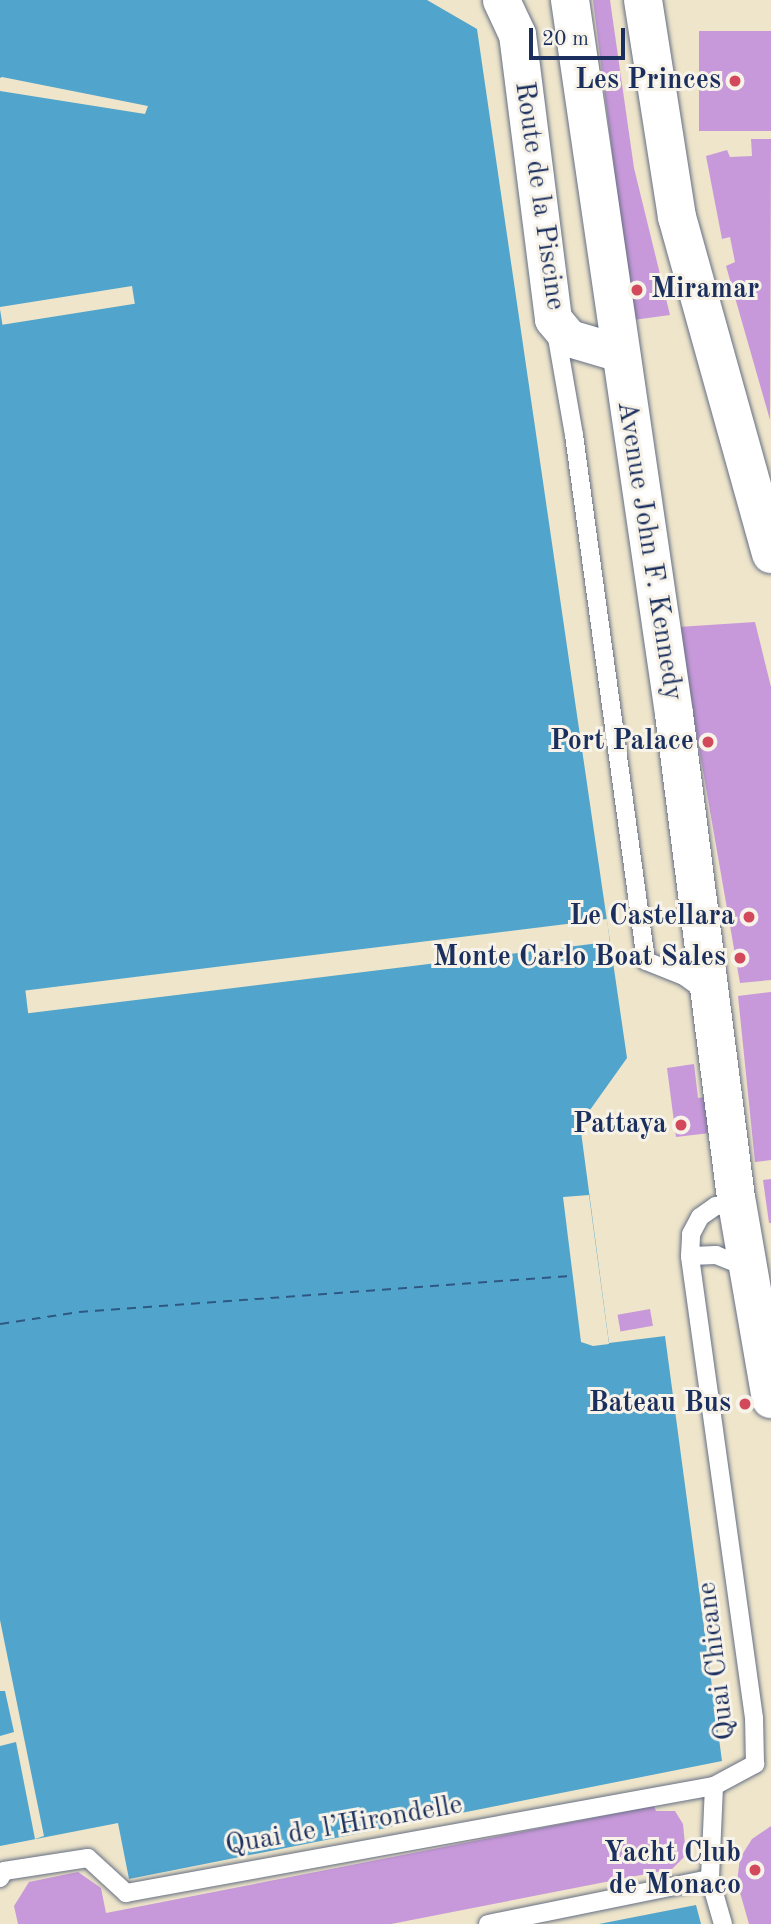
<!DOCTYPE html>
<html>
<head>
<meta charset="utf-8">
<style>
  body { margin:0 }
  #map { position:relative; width:771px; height:1924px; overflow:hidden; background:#eee5ca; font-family:"Old Standard TT",serif }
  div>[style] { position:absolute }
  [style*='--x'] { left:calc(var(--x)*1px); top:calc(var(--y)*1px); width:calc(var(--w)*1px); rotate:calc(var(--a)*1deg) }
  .water>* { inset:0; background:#51a4cc }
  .pier>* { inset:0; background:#eee5ca; transform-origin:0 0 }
  .ferry>* { height:2px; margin-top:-1px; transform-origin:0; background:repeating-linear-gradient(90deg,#2e5884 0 9px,transparent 0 16px) }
  .building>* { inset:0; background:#c899da; transform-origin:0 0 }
  .roads { filter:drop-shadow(0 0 2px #656f84) drop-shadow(0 0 2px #656f84) }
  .service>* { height:18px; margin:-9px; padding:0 9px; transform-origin:9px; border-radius:9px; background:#fff }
  .minor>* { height:37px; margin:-18.5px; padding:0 18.5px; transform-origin:18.5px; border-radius:18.5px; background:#fff }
  .secondary>* { height:38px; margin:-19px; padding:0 19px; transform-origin:19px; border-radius:19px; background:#fff }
  .dots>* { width:19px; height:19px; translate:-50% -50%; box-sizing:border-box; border:4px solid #f7f3e8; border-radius:50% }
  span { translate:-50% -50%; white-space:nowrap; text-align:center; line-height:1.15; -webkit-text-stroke:6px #f7f3e8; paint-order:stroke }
  .poi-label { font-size:28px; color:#1b2f5e; font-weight:700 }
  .right { translate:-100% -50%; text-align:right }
  .left { translate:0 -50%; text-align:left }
  .street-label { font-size:28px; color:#1b2f5e }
  .scale { position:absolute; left:529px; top:28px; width:96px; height:32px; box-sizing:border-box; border:4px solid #1b2f5e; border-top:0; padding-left:9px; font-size:21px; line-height:24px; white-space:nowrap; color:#1b2f5e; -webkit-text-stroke:5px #f7f3e8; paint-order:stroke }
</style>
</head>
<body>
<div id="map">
  <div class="water">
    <i style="clip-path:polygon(0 0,427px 0,477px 29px,627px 1058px,580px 1124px,609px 1343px,665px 1336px,722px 1761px,129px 1879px,118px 1823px,0 1846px)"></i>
    <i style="clip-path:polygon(696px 1905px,701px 1924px,599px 1924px)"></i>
  </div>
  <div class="pier">
    <i style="clip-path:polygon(0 78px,2px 77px,148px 106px,145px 114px,0 91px)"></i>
    <i style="left:132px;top:286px;width:18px;height:134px;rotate:81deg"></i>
    <i style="left:607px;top:919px;width:23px;height:586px;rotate:83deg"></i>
    <i style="clip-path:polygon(589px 1195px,609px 1344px,593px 1346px,581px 1342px,563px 1197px)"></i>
    <i style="clip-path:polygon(0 1620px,44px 1836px,35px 1839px,16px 1742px,0 1746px,0 1736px,14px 1732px,5px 1691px,0 1691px)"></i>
  </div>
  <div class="ferry">
    <i style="--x:0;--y:1324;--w:80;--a:-8.6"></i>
    <i style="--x:79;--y:1312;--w:496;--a:-4.2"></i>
  </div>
  <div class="building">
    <i style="clip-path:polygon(593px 0,610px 0,634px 168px,670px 315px,633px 320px)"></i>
    <i style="left:699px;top:31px;width:72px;height:100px"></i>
    <i style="clip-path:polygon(751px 139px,771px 139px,770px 420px,726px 266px,735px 262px,730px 237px,722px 239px,706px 156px,727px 150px,730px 157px,752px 156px)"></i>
    <i style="clip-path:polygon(755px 622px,771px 687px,771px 980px,740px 983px,678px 627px)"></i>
    <i style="clip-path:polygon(771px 992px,771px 1160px,755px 1162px,738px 996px)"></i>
    <i style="clip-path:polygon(694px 1064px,698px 1098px,705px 1097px,710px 1133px,676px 1137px,667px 1068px)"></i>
    <i style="clip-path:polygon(771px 1179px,771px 1223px,769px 1223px,763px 1180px)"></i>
    <i style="left:650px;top:1309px;width:17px;height:33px;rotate:80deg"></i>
    <i style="clip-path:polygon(654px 1806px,656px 1811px,675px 1811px,683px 1824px,686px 1855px,672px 1869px,391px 1924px,18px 1924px,14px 1906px,29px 1882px,78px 1872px,101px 1888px,106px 1913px)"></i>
    <i style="clip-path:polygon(771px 1826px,771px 1924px,749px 1924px,737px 1882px,740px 1858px,752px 1839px)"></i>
  </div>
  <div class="roads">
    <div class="service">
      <i style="--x:556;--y:332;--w:105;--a:80.1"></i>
      <i style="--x:574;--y:435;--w:531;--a:82.21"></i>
      <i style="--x:646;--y:961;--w:41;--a:21.5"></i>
      <i style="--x:684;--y:976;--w:31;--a:36"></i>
      <i style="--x:690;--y:1256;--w:26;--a:-2"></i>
      <i style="--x:716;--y:1255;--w:32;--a:22"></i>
      <i style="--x:714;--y:1786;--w:93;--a:92.5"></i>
      <i style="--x:710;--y:1879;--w:47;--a:73.9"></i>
      <i style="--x:0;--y:1878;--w:8;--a:-60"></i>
      <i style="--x:4;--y:1871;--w:85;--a:-8.8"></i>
      <i style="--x:88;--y:1858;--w:52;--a:42.6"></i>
      <i style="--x:126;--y:1893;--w:598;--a:-10.31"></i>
      <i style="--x:714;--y:1786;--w:47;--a:-28.2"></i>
      <i style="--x:755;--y:1764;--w:46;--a:-91.2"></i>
      <i style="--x:754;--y:1718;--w:466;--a:-97.9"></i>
      <i style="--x:690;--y:1256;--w:22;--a:-87"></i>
      <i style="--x:691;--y:1234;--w:19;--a:-62"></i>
      <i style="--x:700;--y:1217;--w:19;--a:-35"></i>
      <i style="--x:716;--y:1206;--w:21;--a:-8"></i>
      <i style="--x:488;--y:1924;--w:227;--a:-11.5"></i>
    </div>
    <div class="minor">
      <i style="--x:501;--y:0;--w:38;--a:65"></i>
      <i style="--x:517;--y:34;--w:287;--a:82.8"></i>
      <i style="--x:553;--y:319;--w:25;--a:50"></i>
      <i style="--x:569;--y:338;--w:53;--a:16.4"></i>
    </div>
    <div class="secondary">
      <i style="--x:570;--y:0;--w:722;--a:81.71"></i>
      <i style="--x:674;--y:714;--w:493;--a:82.7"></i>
      <i style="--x:737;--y:1203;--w:199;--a:80.2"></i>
      <i style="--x:643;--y:0;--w:220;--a:81.1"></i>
      <i style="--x:677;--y:217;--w:350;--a:74.4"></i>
    </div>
  </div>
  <div class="dots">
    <i style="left:735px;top:81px;background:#d1495b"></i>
    <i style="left:637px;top:290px;background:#d1495b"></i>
    <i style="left:708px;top:742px;background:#d1495b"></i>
    <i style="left:749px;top:917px;background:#d1495b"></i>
    <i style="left:740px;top:958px;background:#d1495b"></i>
    <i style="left:681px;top:1125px;background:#d1495b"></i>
    <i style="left:745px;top:1404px;background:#d1495b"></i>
    <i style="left:755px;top:1870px;background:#d1495b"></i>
  </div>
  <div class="poi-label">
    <span class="right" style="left:721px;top:81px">Les Princes</span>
    <span class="left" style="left:651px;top:290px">Miramar</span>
    <span class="right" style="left:694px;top:742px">Port Palace</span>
    <span class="right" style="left:735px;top:917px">Le Castellara</span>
    <span class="right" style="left:726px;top:958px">Monte Carlo Boat Sales</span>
    <span class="right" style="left:667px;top:1125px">Pattaya</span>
    <span class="right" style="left:731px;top:1404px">Bateau Bus</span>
    <span class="right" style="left:741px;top:1870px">Yacht Club<br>de Monaco</span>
  </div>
  <div class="street-label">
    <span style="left:539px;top:196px;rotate:82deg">Route de la Piscine</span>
    <span style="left:649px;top:551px;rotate:81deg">Avenue John F. Kennedy</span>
    <span style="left:717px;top:1661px;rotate:-97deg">Quai Chicane</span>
    <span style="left:344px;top:1826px;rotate:-10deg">Quai de l’Hirondelle</span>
  </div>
  <div class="scale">20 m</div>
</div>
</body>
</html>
